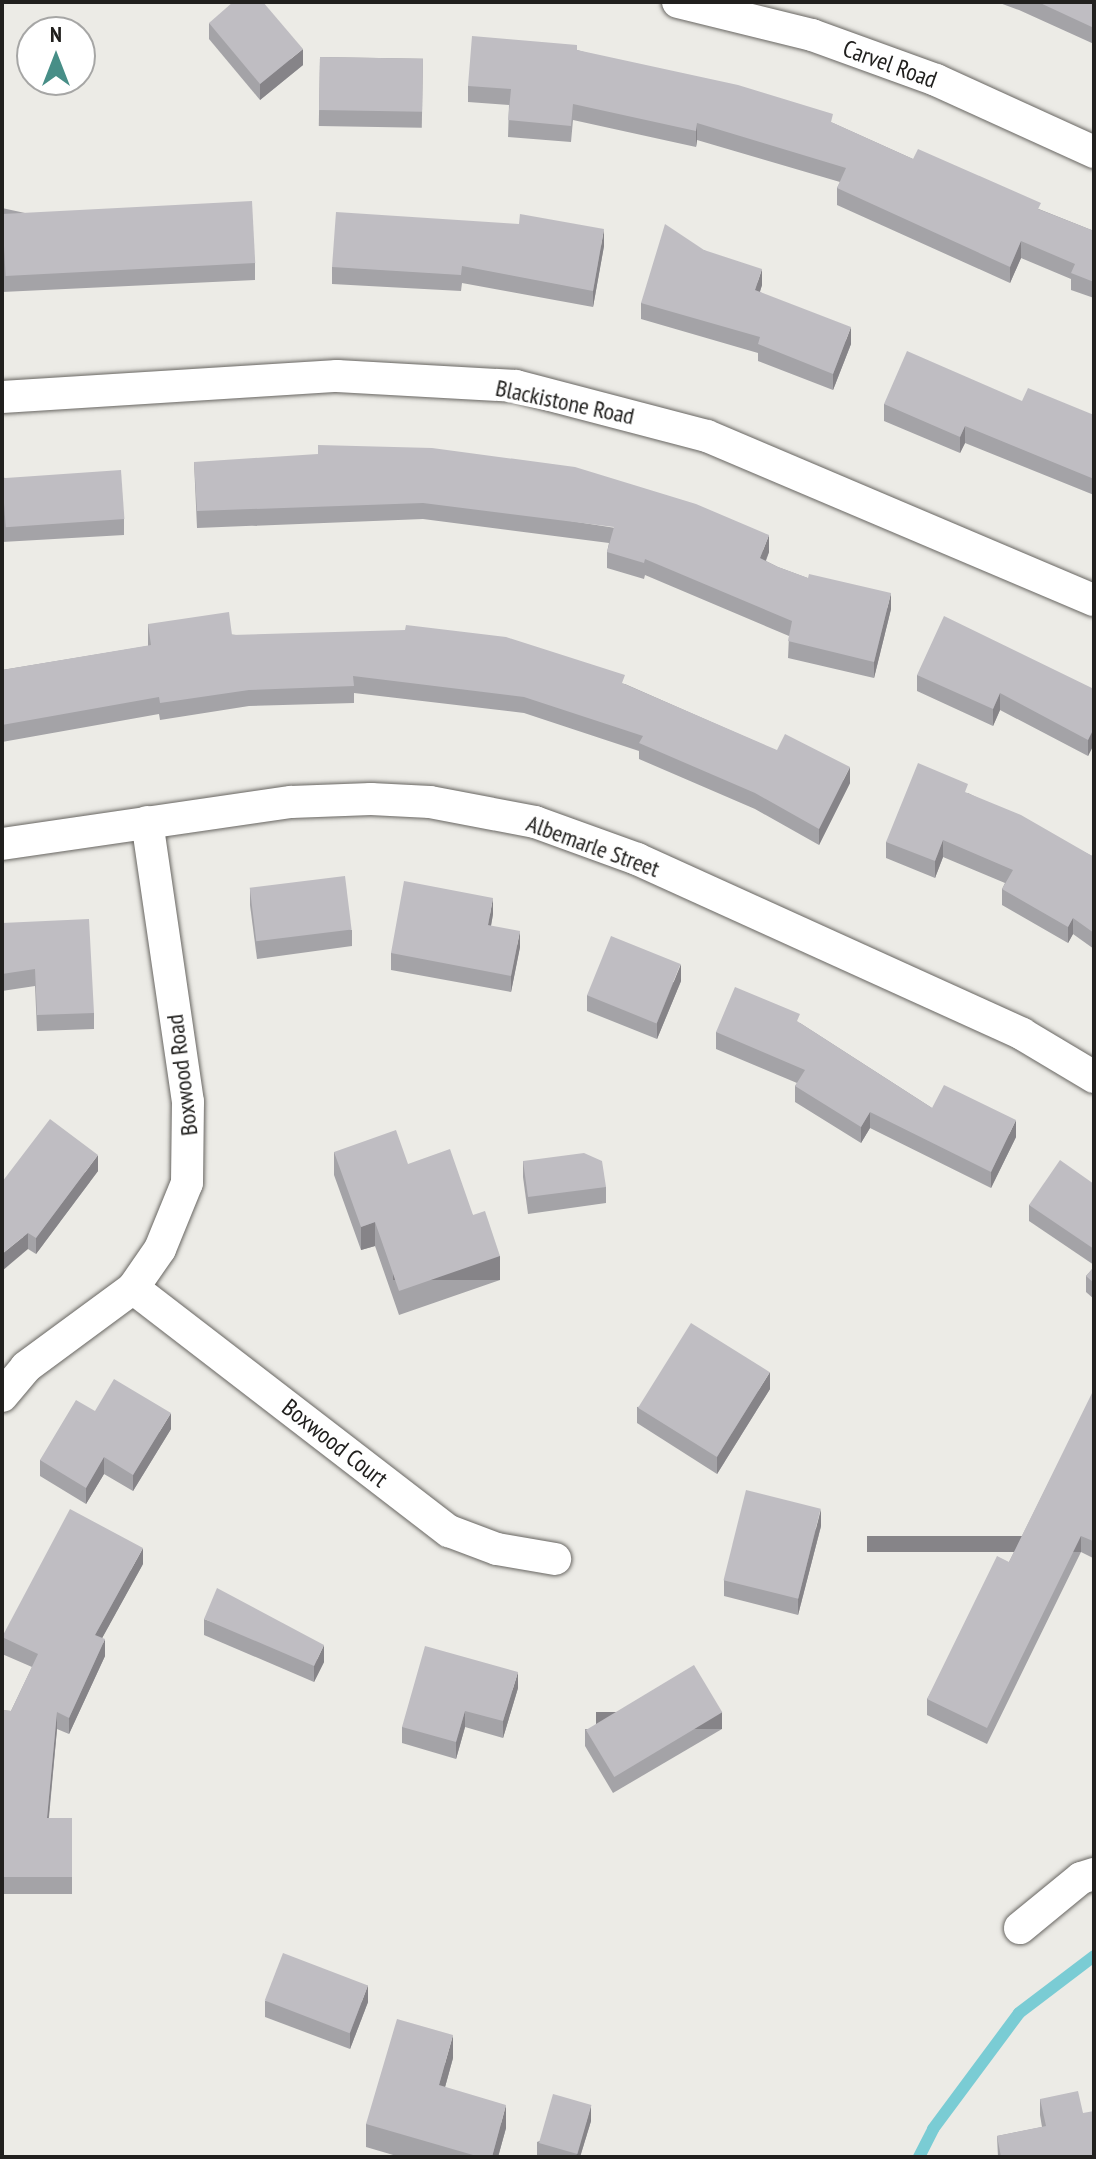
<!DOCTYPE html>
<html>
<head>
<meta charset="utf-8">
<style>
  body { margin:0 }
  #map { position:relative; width:1096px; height:2159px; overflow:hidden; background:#ecebe6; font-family:"PT Sans Narrow",sans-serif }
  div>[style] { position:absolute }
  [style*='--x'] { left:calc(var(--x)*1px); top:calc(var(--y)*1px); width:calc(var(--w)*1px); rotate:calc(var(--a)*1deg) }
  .stream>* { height:12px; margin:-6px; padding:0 6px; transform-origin:6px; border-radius:6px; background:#7accd4 }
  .roads { filter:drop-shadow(0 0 2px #686662) drop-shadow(0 0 2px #686662) }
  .street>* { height:32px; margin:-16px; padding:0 16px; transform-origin:16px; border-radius:16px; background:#fff }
  .wall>* { inset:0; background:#a4a3a7; transform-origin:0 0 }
  .shaded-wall>* { inset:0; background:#868488; transform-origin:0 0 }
  .building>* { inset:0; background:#bfbdc2; transform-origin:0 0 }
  span { translate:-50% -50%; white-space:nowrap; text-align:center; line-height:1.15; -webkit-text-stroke:8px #fff; paint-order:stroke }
  .street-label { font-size:24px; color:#21201e }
  .frame { position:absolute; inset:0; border:4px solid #21201e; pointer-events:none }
  .north { position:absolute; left:16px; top:16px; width:80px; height:80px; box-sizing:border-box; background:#fff; border:2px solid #a6a6a5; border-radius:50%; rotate:0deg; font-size:22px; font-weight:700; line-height:32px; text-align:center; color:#21201e }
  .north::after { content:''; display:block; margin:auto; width:28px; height:36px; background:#478e87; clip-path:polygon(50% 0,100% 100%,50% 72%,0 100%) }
</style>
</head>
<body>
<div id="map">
  <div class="stream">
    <i style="--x:919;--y:2157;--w:31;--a:-63"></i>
    <i style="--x:933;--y:2129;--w:144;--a:-53.4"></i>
    <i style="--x:1019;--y:2013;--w:94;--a:-37.2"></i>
  </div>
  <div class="roads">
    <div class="street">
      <i style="--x:678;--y:2;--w:138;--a:13.8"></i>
      <i style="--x:812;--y:35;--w:132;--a:19.9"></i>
      <i style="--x:936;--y:80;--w:174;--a:24.5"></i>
      <i style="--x:2;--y:397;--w:336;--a:-3.6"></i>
      <i style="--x:337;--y:376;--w:179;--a:3.2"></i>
      <i style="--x:516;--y:386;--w:197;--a:14.7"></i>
      <i style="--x:707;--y:436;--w:420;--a:23"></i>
      <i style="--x:2;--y:844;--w:292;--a:-8.3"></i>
      <i style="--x:291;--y:802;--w:80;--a:-2.1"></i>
      <i style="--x:371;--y:799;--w:59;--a:2.9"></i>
      <i style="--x:430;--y:802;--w:107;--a:10.8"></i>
      <i style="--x:535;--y:822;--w:109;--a:19.9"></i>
      <i style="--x:637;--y:859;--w:423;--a:24.4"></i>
      <i style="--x:1022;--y:1034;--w:84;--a:30.8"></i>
      <i style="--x:133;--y:1288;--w:399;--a:37.6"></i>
      <i style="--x:449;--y:1531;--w:51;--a:20.6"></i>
      <i style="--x:497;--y:1549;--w:59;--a:9.8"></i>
      <i style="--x:2;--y:1396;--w:38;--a:-50"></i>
      <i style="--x:26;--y:1367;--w:133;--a:-36.4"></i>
      <i style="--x:133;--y:1288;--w:47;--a:-55.3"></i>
      <i style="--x:160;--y:1249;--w:71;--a:-67.8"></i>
      <i style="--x:187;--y:1183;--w:81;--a:-89.3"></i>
      <i style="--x:188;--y:1102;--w:283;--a:-98.3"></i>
      <i style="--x:1020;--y:1928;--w:79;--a:-39.3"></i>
      <i style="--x:1081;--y:1878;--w:14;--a:-17"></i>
    </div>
  </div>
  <div class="wall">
    <i style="clip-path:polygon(997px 2px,1094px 2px,1094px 44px,1019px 10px)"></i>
    <i style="clip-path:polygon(209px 23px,303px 65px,260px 100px,209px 39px)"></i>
    <i style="clip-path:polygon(577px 50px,833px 123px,913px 159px,1094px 231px,1094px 298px,1071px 290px,1071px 279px,1021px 258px,1010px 283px,837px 205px,837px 188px,840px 182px,697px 140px,696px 147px,573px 120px,571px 142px,508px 137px,509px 105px,468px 102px,468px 86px)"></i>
    <i style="left:320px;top:57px;width:103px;height:69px;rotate:1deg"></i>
    <i style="clip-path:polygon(2px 208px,255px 263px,255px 280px,2px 292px)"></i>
    <i style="clip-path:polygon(604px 246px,593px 307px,462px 283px,461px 291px,332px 284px,332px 267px)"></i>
    <i style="clip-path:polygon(704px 250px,762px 285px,760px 292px,851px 344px,833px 390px,758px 361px,758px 353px,641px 319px,641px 303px)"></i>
    <i style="clip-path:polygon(1022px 401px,1094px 415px,1094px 495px,965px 443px,960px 453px,884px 421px,884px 404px)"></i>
    <i style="clip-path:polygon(194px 462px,769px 552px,766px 561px,778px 567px,891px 609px,874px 678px,788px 658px,789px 636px,645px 575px,644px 579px,607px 568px,607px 552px,609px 543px,423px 519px,197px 528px)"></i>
    <i style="clip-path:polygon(2px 477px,124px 519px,124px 535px,2px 542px)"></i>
    <i style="clip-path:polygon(148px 624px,625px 684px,850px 783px,819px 845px,755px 809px,639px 759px,639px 751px,524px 713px,354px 693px,354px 703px,249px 706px,160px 720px,159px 714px,2px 742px,2px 670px,148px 646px)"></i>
    <i style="clip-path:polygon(917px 675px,1094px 689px,1094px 749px,1092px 748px,1088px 756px,1000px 710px,993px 726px,917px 691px)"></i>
    <i style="clip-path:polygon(968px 793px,1094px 857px,1094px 949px,1073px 934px,1068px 943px,1002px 905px,1002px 889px,1005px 883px,943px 857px,935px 878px,886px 858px,886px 842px)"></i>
    <i style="clip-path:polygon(250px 889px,352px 930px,352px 946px,257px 959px,250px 905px)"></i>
    <i style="clip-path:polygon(493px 914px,491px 926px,520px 947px,511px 992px,391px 970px,391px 953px)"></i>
    <i style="clip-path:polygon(2px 923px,94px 1013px,94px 1029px,37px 1031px,35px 986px,2px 991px)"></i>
    <i style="clip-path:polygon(681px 981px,657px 1039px,587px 1011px,587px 995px)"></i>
    <i style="clip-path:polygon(800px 1023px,932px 1108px,1016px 1137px,991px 1188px,870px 1128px,861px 1143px,795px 1102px,795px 1086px,797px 1083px,716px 1049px,716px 1032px)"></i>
    <i style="clip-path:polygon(334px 1152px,408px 1164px,473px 1215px,500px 1280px,399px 1315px,375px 1246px,361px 1250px,334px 1175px)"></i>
    <i style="clip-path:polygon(523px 1161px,606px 1187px,606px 1203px,528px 1214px,523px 1177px)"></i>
    <i style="clip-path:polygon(98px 1171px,36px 1254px,28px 1249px,2px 1182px)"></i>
    <i style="clip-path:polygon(1094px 1184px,1094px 1265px,1029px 1221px,1029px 1205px)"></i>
    <i style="clip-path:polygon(1094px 1267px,1094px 1299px,1086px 1292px,1086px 1276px)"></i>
    <i style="clip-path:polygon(770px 1389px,717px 1474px,637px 1423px,637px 1407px)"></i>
    <i style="clip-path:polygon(1094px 1392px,1094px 1556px,1093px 1558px,1081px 1552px,987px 1744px,927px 1715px,927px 1699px,1009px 1562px)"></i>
    <i style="clip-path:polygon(171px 1429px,133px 1491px,104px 1474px,86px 1504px,40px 1476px,40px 1460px)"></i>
    <i style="clip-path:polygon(821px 1526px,798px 1615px,724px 1596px,724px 1580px)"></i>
    <i style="clip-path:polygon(143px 1564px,102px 1638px,105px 1656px,69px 1734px,57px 1729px,49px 1818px,72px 1818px,72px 1894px,2px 1894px,2px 1710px,11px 1711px,32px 1667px,2px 1654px,2px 1637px)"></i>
    <i style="clip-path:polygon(204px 1619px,324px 1662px,314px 1682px,204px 1635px)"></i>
    <i style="clip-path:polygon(518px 1688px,503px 1738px,465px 1727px,456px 1759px,402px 1743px,402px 1727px)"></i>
    <i style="clip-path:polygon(585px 1729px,722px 1729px,613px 1793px,585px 1746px)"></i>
    <i style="clip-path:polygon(265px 2001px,368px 2002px,350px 2049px,265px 2017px)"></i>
    <i style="clip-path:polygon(453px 2058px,445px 2087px,506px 2128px,498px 2157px,400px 2157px,366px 2147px,366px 2124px)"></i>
    <i style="clip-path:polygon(1040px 2099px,1083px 2113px,1094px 2157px,998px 2157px,997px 2136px,1042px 2127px,1040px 2115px)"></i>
    <i style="clip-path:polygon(591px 2121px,580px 2157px,537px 2157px,537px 2142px)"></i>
  </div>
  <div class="shaded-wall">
    <i style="clip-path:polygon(303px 49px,303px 65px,260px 100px,260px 84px)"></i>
    <i style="clip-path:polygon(697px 123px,697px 140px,696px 147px,696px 131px)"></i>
    <i style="clip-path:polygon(604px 229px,604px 246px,593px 307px,593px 291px)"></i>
    <i style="clip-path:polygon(1021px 241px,1021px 258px,1010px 283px,1010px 267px)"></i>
    <i style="clip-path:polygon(762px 269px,762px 285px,755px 306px,755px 290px)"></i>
    <i style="clip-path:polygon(851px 327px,851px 344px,833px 390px,833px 374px)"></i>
    <i style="clip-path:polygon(965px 426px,965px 443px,960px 453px,960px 437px)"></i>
    <i style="clip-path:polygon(769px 535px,769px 552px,760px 574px,760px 558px)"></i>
    <i style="clip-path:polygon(891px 593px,891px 609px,874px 678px,874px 662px)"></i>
    <i style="clip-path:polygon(1000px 693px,1000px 710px,993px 726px,993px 709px)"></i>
    <i style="clip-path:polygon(1092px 732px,1092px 748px,1088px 756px,1088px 740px)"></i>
    <i style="clip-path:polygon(850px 767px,850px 783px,819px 845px,819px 829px)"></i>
    <i style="clip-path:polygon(943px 840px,943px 857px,935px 878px,935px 861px)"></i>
    <i style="clip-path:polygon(493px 898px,493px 914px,488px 942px,488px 925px)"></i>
    <i style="clip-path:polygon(1073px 918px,1073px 934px,1068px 943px,1068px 927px)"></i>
    <i style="clip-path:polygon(520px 931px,520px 947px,511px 992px,511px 976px)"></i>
    <i style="clip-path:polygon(681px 964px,681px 981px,657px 1039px,657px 1023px)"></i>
    <i style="clip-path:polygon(870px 1112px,870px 1128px,861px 1143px,861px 1127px)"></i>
    <i style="clip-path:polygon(1016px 1120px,1016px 1137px,991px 1188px,991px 1172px)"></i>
    <i style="clip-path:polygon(98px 1155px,98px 1171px,36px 1254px,36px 1238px)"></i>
    <i style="clip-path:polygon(375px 1222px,375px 1246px,361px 1250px,361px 1227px)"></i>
    <i style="clip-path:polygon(28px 1233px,28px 1249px,2px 1271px,2px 1254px)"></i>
    <i style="left:500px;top:1256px;width:24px;height:107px;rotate:90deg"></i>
    <i style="clip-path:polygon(770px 1372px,770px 1389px,717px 1474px,717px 1457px)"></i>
    <i style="clip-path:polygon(171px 1413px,171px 1429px,133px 1491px,133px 1475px)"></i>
    <i style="clip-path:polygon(104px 1457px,104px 1474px,86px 1504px,86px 1488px)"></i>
    <i style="clip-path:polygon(821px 1509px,821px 1526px,798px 1615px,798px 1599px)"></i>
    <i style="left:1081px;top:1536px;width:16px;height:214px;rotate:90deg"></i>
    <i style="clip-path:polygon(143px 1548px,143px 1564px,95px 1651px,95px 1635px)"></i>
    <i style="clip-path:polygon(105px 1639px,105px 1656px,69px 1734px,69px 1718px)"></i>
    <i style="clip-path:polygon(324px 1645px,324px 1662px,314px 1682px,314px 1666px)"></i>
    <i style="clip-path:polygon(518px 1672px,518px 1688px,503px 1738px,503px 1721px)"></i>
    <i style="clip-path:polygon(465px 1711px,465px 1727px,456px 1759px,456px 1742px)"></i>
    <i style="clip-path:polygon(57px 1712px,57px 1729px,47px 1834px,47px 1818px)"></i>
    <i style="left:722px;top:1712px;width:17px;height:126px;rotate:90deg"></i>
    <i style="clip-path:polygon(368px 1985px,368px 2002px,350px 2049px,350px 2033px)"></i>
    <i style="clip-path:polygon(453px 2035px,453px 2058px,439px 2109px,439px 2085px)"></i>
    <i style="clip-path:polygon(506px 2105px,506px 2128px,498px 2157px,492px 2157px)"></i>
    <i style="clip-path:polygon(591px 2105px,591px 2121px,580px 2157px,576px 2157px)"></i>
  </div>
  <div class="building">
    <i style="clip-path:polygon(233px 2px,263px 2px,303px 49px,260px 84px,209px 23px)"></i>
    <i style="clip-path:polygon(1038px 2px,1094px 2px,1094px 28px)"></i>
    <i style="clip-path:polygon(472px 36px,577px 45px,577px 50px,738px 85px,833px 114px,831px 122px,913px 159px,918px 149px,1041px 203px,1038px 209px,1094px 231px,1094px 282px,1071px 273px,1075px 264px,1021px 241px,1010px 267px,837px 188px,846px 168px,697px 123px,696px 131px,573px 104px,571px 126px,508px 120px,511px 89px,468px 86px)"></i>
    <i style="left:320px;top:57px;width:103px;height:53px;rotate:1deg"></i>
    <i style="left:252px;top:201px;width:62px;height:250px;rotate:87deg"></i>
    <i style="clip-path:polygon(336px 212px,519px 224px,520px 214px,604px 229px,593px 291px,462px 266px,461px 275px,332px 267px)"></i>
    <i style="clip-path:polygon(665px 224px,704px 250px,762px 269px,755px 290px,851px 327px,833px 374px,758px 344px,760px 337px,641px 303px)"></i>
    <i style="clip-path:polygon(907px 351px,1022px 401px,1028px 388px,1094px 415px,1094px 479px,965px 426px,960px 437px,884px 404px)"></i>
    <i style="clip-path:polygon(318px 445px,432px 448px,575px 467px,696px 504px,769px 535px,760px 558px,778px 567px,808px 578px,809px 574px,891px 593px,874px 662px,788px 641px,792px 621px,645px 559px,644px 563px,607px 552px,614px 527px,423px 503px,197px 511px,194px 462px,318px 454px)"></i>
    <i style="left:121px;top:470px;width:49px;height:119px;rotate:86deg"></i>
    <i style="clip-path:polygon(229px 612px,232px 635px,405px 630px,406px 625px,506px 637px,625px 675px,622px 683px,777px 750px,785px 734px,850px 767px,819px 829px,755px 793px,639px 743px,643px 736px,524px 697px,353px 676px,354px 686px,249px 690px,160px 703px,159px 697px,2px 725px,2px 670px,151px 645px,148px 624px)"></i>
    <i style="clip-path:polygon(944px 616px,1094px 689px,1094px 732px,1092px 732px,1088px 740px,1000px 693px,993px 709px,917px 675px)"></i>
    <i style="clip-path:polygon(918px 763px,968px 784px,965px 792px,1021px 815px,1094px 857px,1094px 933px,1073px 918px,1068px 927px,1002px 889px,1013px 870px,943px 840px,935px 861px,886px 842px)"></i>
    <i style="left:345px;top:876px;width:54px;height:96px;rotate:83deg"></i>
    <i style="clip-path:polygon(404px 881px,493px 898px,488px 925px,520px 931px,511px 976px,391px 953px)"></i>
    <i style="clip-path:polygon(89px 919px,94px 1013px,37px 1015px,35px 969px,2px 974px,2px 923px)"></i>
    <i style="left:611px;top:936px;width:75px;height:64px;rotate:22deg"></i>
    <i style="clip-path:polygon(735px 987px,800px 1014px,797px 1021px,932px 1108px,944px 1085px,1016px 1120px,991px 1172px,870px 1112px,861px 1127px,795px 1086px,805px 1070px,716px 1032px)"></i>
    <i style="clip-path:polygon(50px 1119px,98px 1155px,36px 1238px,28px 1233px,2px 1254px,2px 1182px)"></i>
    <i style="clip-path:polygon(396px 1130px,408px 1164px,450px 1149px,473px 1215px,485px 1211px,500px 1256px,399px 1291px,375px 1222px,361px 1227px,334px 1152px)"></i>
    <i style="clip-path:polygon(584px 1153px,602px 1161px,606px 1187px,528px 1197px,523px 1161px)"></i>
    <i style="clip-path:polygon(1060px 1160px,1094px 1184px,1094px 1249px,1029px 1205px)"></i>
    <i style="clip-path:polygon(1094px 1267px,1094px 1283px,1086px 1276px)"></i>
    <i style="left:691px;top:1323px;width:93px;height:100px;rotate:32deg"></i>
    <i style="clip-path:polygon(114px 1379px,171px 1413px,133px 1475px,104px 1457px,86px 1488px,40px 1460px,76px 1400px,95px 1411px)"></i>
    <i style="clip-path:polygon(1093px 1391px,1094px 1392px,1094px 1539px,1093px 1541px,1081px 1536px,987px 1728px,927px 1699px,997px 1556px,1009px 1562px)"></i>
    <i style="left:746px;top:1490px;width:77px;height:93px;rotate:14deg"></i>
    <i style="clip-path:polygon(70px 1509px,143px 1548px,95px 1635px,105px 1639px,69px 1718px,57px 1712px,47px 1818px,72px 1818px,72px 1877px,2px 1877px,2px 1710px,11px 1711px,38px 1654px,2px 1637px)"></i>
    <i style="clip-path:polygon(217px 1588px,324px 1645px,314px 1666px,204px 1619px)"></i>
    <i style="clip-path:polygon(425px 1646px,518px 1672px,503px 1721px,465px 1711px,456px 1742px,402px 1727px)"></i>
    <i style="left:694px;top:1665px;width:55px;height:126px;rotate:59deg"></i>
    <i style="left:283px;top:1953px;width:91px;height:51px;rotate:21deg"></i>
    <i style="clip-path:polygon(397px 2019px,453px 2035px,439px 2085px,506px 2105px,492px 2157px,480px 2157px,366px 2124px)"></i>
    <i style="clip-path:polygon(1078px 2091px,1083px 2113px,1094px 2111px,1094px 2157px,1001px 2157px,997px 2136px,1046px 2126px,1040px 2099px)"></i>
    <i style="left:553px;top:2094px;width:40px;height:51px;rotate:16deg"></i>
  </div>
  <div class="street-label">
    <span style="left:890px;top:64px;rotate:20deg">Carvel Road</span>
    <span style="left:565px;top:402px;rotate:12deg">Blackistone Road</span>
    <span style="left:593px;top:846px;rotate:20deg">Albemarle Street</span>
    <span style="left:182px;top:1075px;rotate:-97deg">Boxwood Road</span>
    <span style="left:335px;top:1443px;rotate:38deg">Boxwood Court</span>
  </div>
  <div class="frame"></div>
  <div class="north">N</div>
</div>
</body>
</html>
